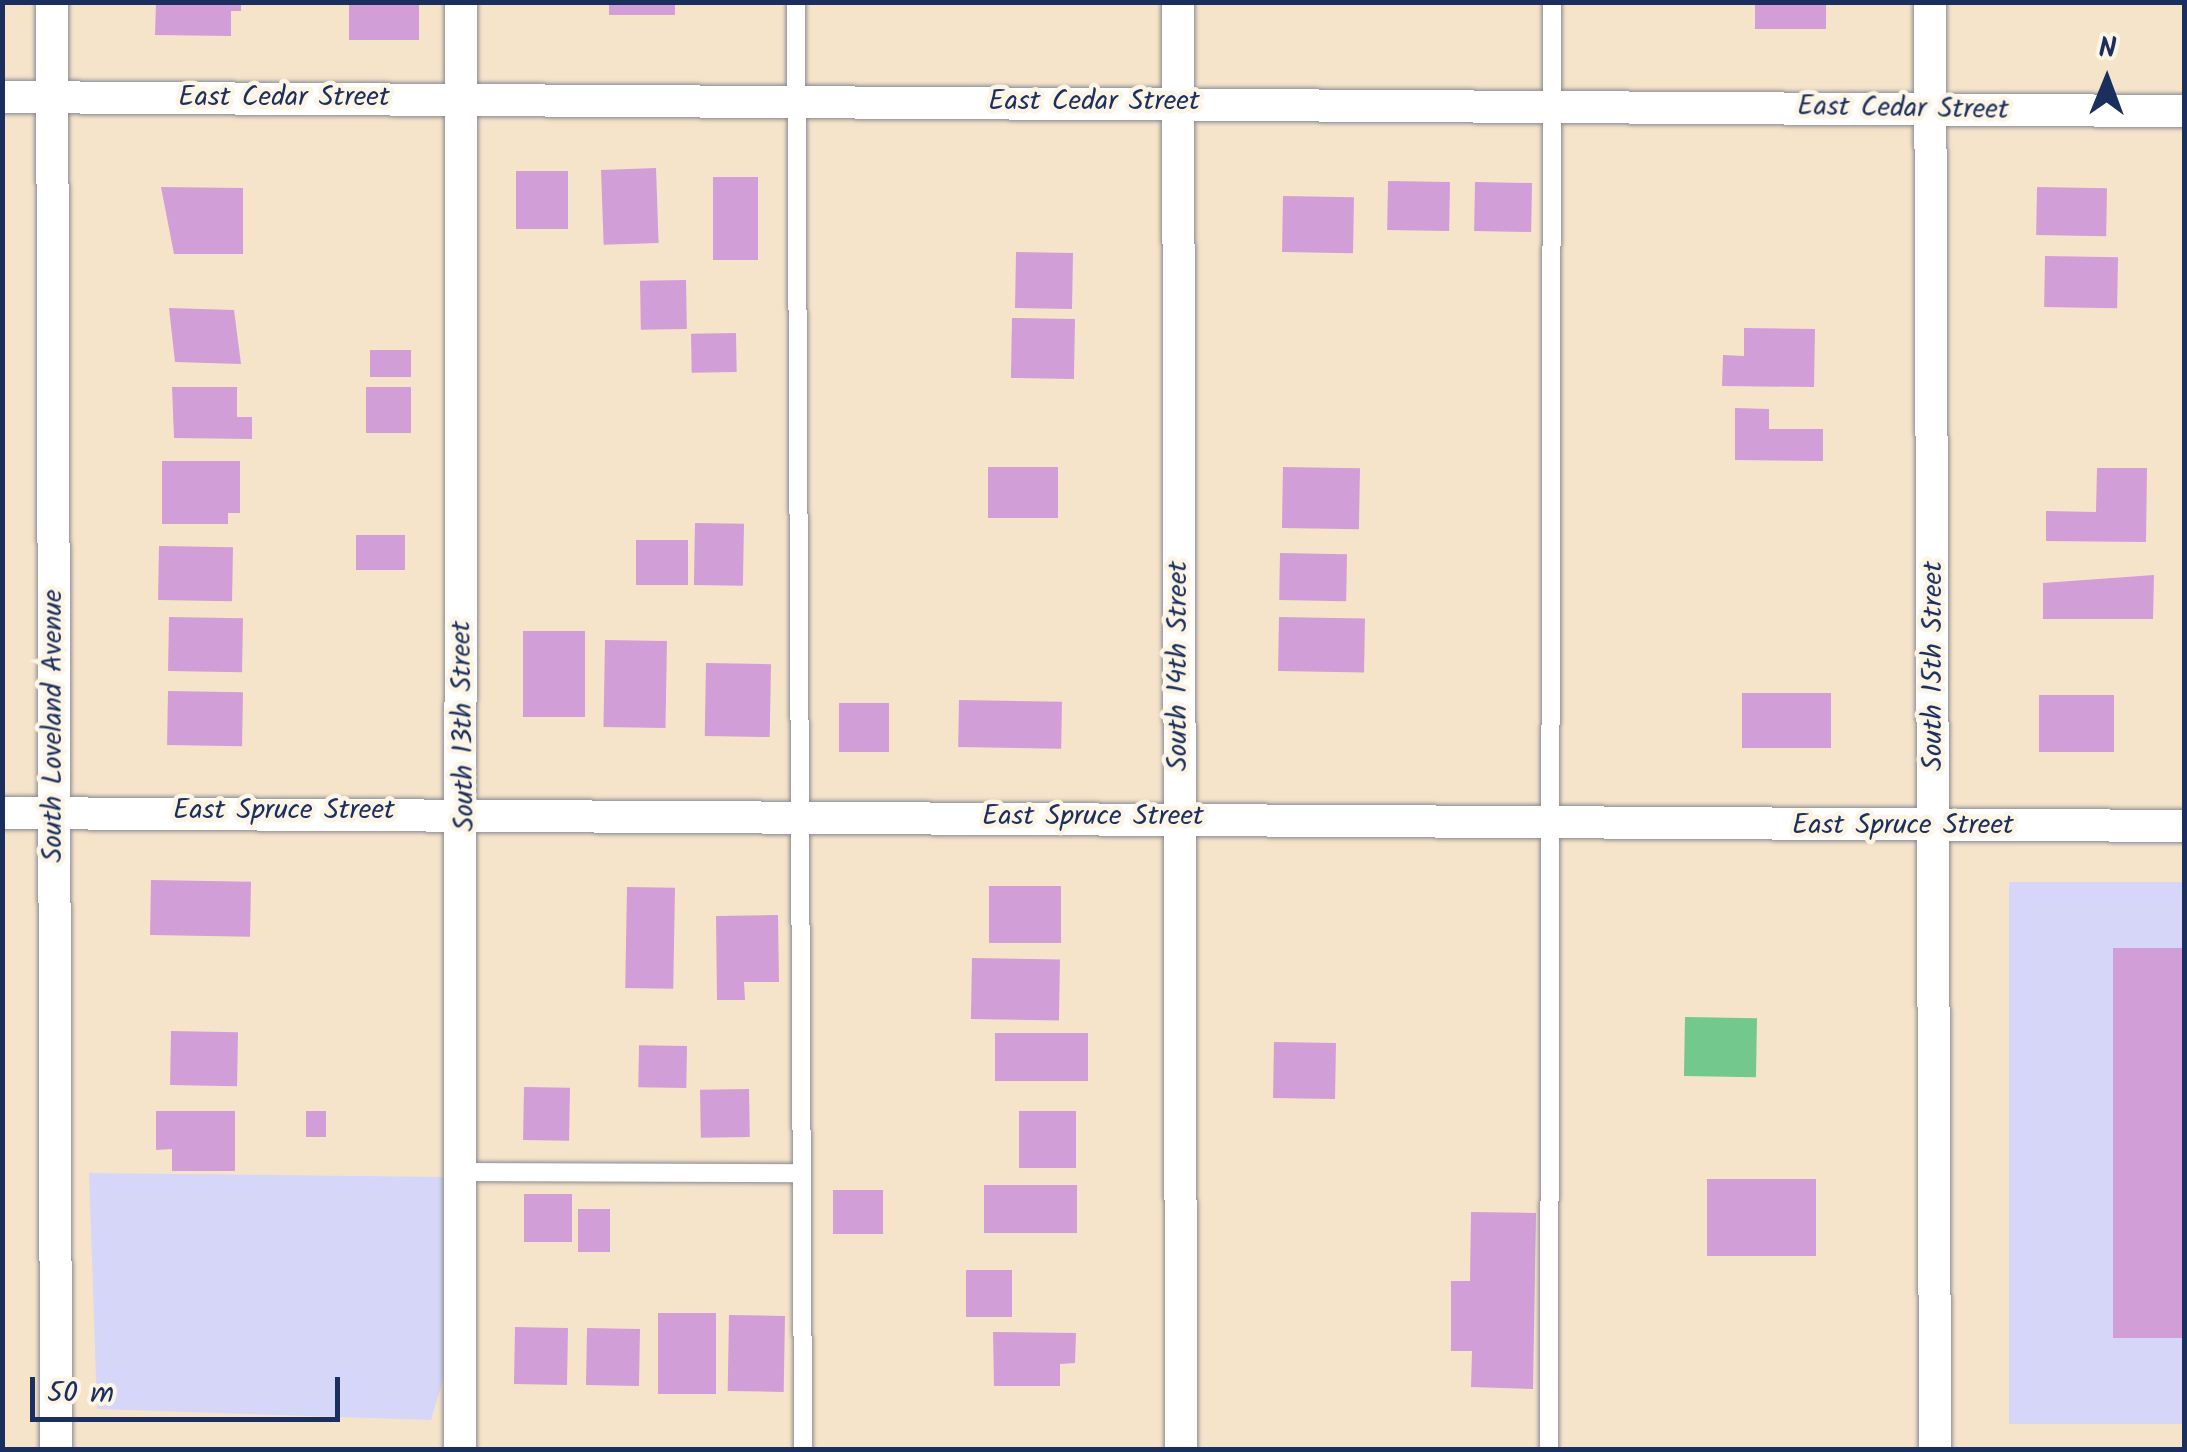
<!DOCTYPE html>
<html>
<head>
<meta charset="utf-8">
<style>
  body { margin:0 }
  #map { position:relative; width:2187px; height:1452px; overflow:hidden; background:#f6e4ca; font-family:Kalam,sans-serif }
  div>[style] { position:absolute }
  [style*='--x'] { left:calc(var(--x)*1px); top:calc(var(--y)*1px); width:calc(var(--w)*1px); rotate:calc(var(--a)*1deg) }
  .built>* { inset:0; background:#d6d7f8; transform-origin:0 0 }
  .green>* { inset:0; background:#72c88d; transform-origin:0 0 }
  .building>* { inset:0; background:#d19ed8; transform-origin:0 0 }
  .roads { filter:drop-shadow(0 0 2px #888a94) drop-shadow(0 0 2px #888a94) }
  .service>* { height:18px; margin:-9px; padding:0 9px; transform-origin:9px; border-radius:9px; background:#fff }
  .minor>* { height:32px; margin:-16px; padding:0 16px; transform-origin:16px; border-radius:16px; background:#fff }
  span { translate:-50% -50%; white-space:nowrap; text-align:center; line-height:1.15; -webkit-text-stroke:9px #fcf5e5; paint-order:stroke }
  .street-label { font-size:28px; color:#1b2f5e }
  .frame { position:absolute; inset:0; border:5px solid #1b2f5e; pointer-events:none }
  .north { position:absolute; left:2057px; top:30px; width:100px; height:100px; -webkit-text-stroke:8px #fcf5e5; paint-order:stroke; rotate:1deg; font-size:28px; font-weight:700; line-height:40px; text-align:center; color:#1b2f5e }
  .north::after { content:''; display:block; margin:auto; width:35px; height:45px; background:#1b2f5e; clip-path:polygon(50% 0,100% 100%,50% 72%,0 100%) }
  .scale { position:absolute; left:30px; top:1377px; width:310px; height:45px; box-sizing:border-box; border:5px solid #1b2f5e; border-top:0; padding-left:12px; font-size:30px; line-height:35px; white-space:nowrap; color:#1b2f5e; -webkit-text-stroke:8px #fcf5e5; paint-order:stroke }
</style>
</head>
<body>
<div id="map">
  <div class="built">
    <i style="left:2009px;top:882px;width:175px;height:542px"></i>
    <i style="clip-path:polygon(89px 1173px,446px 1177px,445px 1373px,431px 1420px,97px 1409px)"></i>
  </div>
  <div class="green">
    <i style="left:1685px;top:1017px;width:72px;height:59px;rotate:1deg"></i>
  </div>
  <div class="building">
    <i style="clip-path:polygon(156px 2px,241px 2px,241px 11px,231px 11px,231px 36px,155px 35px)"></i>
    <i style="left:349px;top:2px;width:70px;height:38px"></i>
    <i style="left:609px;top:2px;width:66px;height:13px"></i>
    <i style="left:1755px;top:2px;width:71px;height:27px"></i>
    <i style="left:656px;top:168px;width:75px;height:55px;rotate:88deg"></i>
    <i style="left:516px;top:171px;width:52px;height:58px"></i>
    <i style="left:713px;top:177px;width:45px;height:83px"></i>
    <i style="left:1388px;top:181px;width:62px;height:49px;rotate:1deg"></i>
    <i style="left:1475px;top:182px;width:57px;height:49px;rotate:1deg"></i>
    <i style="clip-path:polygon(161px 187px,243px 188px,243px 254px,174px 254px)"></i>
    <i style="left:2037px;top:187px;width:70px;height:48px;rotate:1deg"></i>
    <i style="left:1283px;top:196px;width:71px;height:56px;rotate:1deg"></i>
    <i style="left:1016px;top:252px;width:57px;height:56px;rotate:1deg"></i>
    <i style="left:2045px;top:256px;width:73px;height:51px;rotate:1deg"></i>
    <i style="left:686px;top:280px;width:49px;height:46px;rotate:89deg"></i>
    <i style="clip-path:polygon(169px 308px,234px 310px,241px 364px,175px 362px)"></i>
    <i style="left:1012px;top:318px;width:63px;height:60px;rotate:1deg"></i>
    <i style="clip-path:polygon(1744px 328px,1815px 329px,1814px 387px,1722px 386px,1723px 355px,1744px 356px)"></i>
    <i style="left:736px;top:333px;width:39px;height:45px;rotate:89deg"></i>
    <i style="left:411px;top:350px;width:27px;height:41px;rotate:90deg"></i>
    <i style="clip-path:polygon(172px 387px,237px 387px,237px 417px,252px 417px,252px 439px,174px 438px)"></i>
    <i style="left:366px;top:387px;width:45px;height:46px"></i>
    <i style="clip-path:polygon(1735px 408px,1769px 409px,1769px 429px,1823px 429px,1823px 461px,1735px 460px)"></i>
    <i style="clip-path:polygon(162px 461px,240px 461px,240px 513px,228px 513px,228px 524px,162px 524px)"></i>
    <i style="left:988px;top:467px;width:70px;height:51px"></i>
    <i style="left:1283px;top:467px;width:77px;height:61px;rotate:1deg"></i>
    <i style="clip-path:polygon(2097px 468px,2147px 468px,2146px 542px,2046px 541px,2046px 511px,2096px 512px)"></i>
    <i style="left:695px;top:523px;width:49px;height:62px;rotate:1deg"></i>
    <i style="left:356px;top:535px;width:49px;height:35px"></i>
    <i style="left:636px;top:540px;width:52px;height:45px"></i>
    <i style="left:159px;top:546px;width:74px;height:54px;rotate:1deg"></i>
    <i style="left:1280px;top:553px;width:67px;height:47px;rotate:1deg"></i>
    <i style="clip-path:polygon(2154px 575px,2153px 619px,2043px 619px,2043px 583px)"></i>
    <i style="left:169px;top:617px;width:74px;height:54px;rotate:1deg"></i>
    <i style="left:1279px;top:617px;width:86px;height:54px;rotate:1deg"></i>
    <i style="left:523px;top:631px;width:62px;height:86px"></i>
    <i style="left:605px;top:640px;width:62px;height:87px;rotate:1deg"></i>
    <i style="left:706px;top:663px;width:65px;height:73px;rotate:1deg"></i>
    <i style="left:168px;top:691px;width:75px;height:54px;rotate:1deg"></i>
    <i style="left:1742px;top:693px;width:89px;height:55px"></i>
    <i style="left:2039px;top:695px;width:75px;height:57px"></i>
    <i style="left:959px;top:700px;width:103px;height:47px;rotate:1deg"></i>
    <i style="left:839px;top:703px;width:50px;height:49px"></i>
    <i style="left:151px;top:880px;width:100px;height:55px;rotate:1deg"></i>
    <i style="left:989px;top:886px;width:72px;height:57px"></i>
    <i style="left:627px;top:887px;width:48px;height:101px;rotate:1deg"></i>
    <i style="clip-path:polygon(778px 915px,779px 982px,744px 982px,745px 1000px,717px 1000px,716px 916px)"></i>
    <i style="left:2113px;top:948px;width:71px;height:390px"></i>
    <i style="left:972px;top:958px;width:88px;height:61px;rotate:1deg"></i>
    <i style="left:171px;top:1031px;width:67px;height:54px;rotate:1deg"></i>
    <i style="left:995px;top:1033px;width:93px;height:48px"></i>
    <i style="left:1274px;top:1042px;width:62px;height:56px;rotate:1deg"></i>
    <i style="left:687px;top:1046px;width:42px;height:48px;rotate:91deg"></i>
    <i style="left:524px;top:1087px;width:46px;height:53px;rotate:1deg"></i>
    <i style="left:749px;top:1089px;width:48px;height:49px;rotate:89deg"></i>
    <i style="clip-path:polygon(156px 1111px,235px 1111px,235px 1171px,172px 1171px,172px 1149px,156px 1150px)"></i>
    <i style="left:306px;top:1111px;width:20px;height:26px"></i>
    <i style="left:1019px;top:1111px;width:57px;height:57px"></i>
    <i style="left:1707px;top:1179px;width:109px;height:77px"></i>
    <i style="left:984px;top:1185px;width:93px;height:48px"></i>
    <i style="left:833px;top:1190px;width:50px;height:44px"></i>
    <i style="left:572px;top:1194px;width:48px;height:48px;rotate:90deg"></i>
    <i style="left:578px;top:1209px;width:32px;height:43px"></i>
    <i style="clip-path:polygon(1471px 1212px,1536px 1213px,1533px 1389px,1471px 1387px,1472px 1351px,1451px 1351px,1451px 1281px,1470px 1281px)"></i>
    <i style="left:966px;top:1270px;width:46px;height:47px"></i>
    <i style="left:658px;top:1313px;width:58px;height:81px"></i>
    <i style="left:729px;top:1315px;width:56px;height:76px;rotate:1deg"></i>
    <i style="left:515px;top:1327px;width:53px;height:57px;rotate:1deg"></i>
    <i style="left:587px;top:1328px;width:53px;height:57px;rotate:1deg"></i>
    <i style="clip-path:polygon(993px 1332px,1076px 1333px,1075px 1363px,1060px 1364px,1060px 1386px,994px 1386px)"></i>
  </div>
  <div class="roads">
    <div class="service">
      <i style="--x:796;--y:2;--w:1448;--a:89.72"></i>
      <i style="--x:465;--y:1172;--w:337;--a:0.2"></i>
      <i style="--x:1549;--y:1450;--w:1448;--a:-89.88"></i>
    </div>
    <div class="minor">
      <i style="--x:52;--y:2;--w:1448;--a:89.84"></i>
      <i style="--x:1178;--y:2;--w:1448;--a:89.88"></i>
      <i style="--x:1930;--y:2;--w:1448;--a:89.8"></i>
      <i style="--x:2;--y:97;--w:2182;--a:0.37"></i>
      <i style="--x:2;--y:813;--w:2182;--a:0.34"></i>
      <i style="--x:460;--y:1450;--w:1448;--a:-89.96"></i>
    </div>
  </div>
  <div class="street-label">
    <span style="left:284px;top:98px">East Cedar Street</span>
    <span style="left:1094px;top:102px">East Cedar Street</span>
    <span style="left:1903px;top:109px;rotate:1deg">East Cedar Street</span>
    <span style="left:1179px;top:666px;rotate:-90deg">South 14th Street</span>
    <span style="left:1934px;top:666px;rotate:-90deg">South 15th Street</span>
    <span style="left:54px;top:726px;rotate:-90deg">South Loveland Avenue</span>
    <span style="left:464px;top:726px;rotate:-91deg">South 13th Street</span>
    <span style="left:284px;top:811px">East Spruce Street</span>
    <span style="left:1093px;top:817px">East Spruce Street</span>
    <span style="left:1903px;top:826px">East Spruce Street</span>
  </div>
  <div class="frame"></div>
  <div class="north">N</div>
  <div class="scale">50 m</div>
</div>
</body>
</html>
